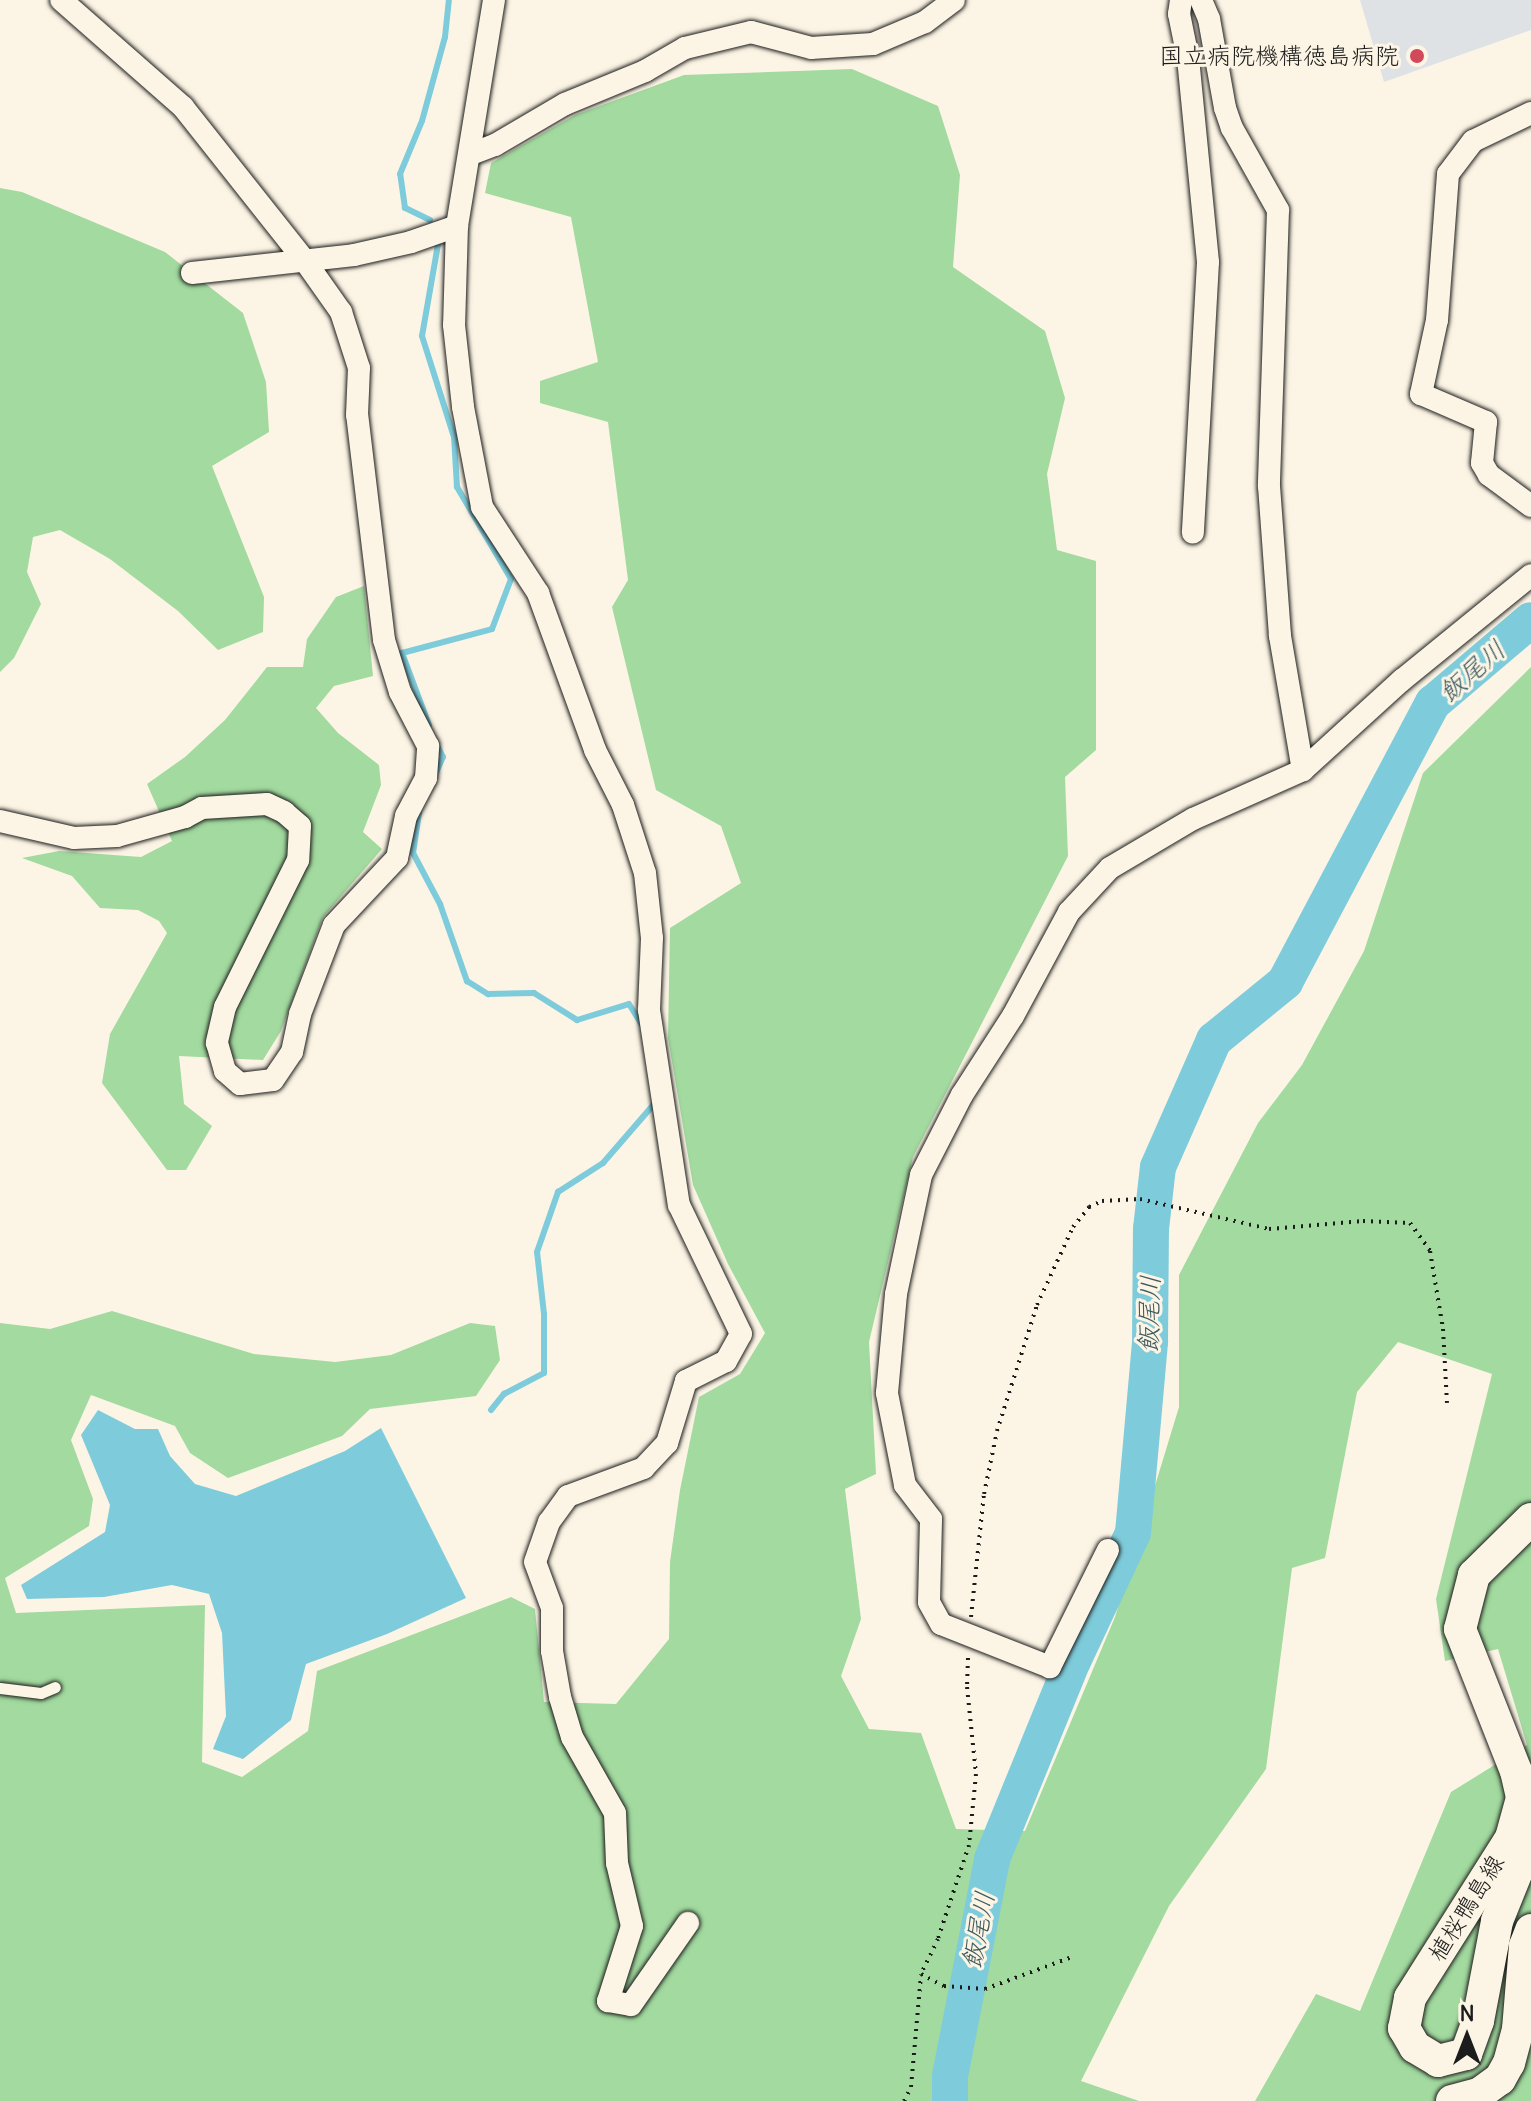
<!DOCTYPE html>
<html>
<head>
<meta charset="utf-8">
<style>
  body { margin:0 }
  #map { position:relative; width:1531px; height:2101px; overflow:hidden; background:#fcf5e5; font-family:Delius,"Klee One",sans-serif }
  div>[style] { position:absolute }
  [style*='--x'] { left:calc(var(--x)*1px); top:calc(var(--y)*1px); width:calc(var(--w)*1px); rotate:calc(var(--a)*1deg) }
  .built>* { inset:0; background:#dfe2e4 }
  .green>* { inset:0; background:#a2da9f }
  .water>* { inset:0; background:#7eccdb }
  .stream>* { height:6px; margin:-3px; padding:0 3px; transform-origin:3px; border-radius:3px; background:#7eccdb }
  .river>* { height:36px; margin:-18px; padding:0 18px; transform-origin:18px; border-radius:18px; background:#7eccdb }
  .path>* { height:4px; margin-top:-2px; transform-origin:0; background:repeating-linear-gradient(90deg,#1c1c1c 0 2px,transparent 0 8px) }
  .roads { filter:drop-shadow(0 0 2px #1c1c1c) drop-shadow(0 0 2px #1c1c1c) }
  .service>* { height:11px; margin:-5.5px; padding:0 5.5px; transform-origin:5.5px; border-radius:5.5px; background:#fcf5e5 }
  .minor>* { height:22px; margin:-11px; padding:0 11px; transform-origin:11px; border-radius:11px; background:#fcf5e5 }
  .secondary>* { height:32px; margin:-16px; padding:0 16px; transform-origin:16px; border-radius:16px; background:#fcf5e5 }
  .dots>* { width:22px; height:22px; translate:-50% -50%; box-sizing:border-box; border:4px solid #fcf5e5; border-radius:50% }
  span { translate:-50% -50%; white-space:nowrap; text-align:center; line-height:1.15; -webkit-text-stroke:6px #fcf5e5; paint-order:stroke }
  .poi-label { font-size:24px; color:#1c1c1c }
  .right { translate:-100% -50%; text-align:right }
  .street-label { font-size:24px; color:#1c1c1c }
  .water-label { font-size:26px; color:#3e5a5f; font-style:italic }
  .north { position:absolute; left:1427px; top:1997px; width:80px; height:80px; -webkit-text-stroke:6px #fcf5e5; paint-order:stroke; rotate:0deg; font-size:22px; font-weight:700; line-height:32px; text-align:center; color:#1c1c1c }
  .north::after { content:''; display:block; margin:auto; width:28px; height:36px; background:#1c1c1c; clip-path:polygon(50% 0,100% 100%,50% 72%,0 100%) }
</style>
</head>
<body>
<div id="map">
  <div class="built">
    <i style="clip-path:polygon(1360px 0,1531px 0,1531px 30px,1384px 82px)"></i>
  </div>
  <div class="green">
    <i style="clip-path:polygon(852px 69px,938px 106px,960px 175px,953px 267px,1045px 331px,1065px 398px,1047px 474px,1057px 550px,1096px 561px,1096px 750px,1065px 777px,1068px 856px,913px 1157px,869px 1342px,876px 1474px,845px 1489px,861px 1619px,841px 1676px,869px 1729px,921px 1733px,956px 1829px,1025px 1831px,1115px 1617px,1179px 1407px,1179px 1275px,1258px 1123px,1302px 1065px,1364px 951px,1423px 773px,1531px 667px,1531px 2101px,1255px 2101px,1316px 1994px,1360px 2011px,1451px 1792px,1527px 1745px,1498px 1649px,1445px 1661px,1436px 1599px,1492px 1374px,1398px 1342px,1357px 1392px,1325px 1558px,1292px 1568px,1266px 1769px,1169px 1906px,1081px 2081px,1139px 2101px,0 2101px,0 1323px,50px 1329px,112px 1311px,254px 1354px,335px 1362px,391px 1355px,470px 1323px,495px 1326px,500px 1360px,476px 1396px,370px 1409px,342px 1436px,228px 1478px,190px 1453px,175px 1426px,91px 1395px,71px 1440px,93px 1499px,89px 1526px,5px 1578px,16px 1613px,205px 1605px,202px 1762px,242px 1777px,308px 1731px,317px 1671px,511px 1597px,535px 1609px,544px 1702px,616px 1704px,669px 1639px,670px 1562px,680px 1490px,699px 1397px,740px 1374px,765px 1333px,728px 1264px,693px 1185px,668px 1038px,670px 928px,741px 883px,721px 826px,656px 790px,612px 607px,628px 580px,608px 422px,540px 403px,540px 381px,598px 362px,571px 217px,485px 193px,491px 163px,575px 115px,684px 75px)"></i>
    <i style="clip-path:polygon(0 188px,22px 192px,165px 252px,243px 313px,266px 382px,269px 432px,212px 466px,264px 597px,263px 632px,218px 650px,178px 611px,110px 559px,60px 530px,33px 537px,27px 572px,41px 604px,14px 658px,0 672px)"></i>
    <i style="clip-path:polygon(364px 586px,373px 676px,334px 686px,316px 708px,338px 733px,379px 765px,381px 785px,363px 832px,382px 849px,323px 917px,281px 1031px,263px 1060px,179px 1056px,184px 1104px,212px 1126px,186px 1170px,167px 1170px,102px 1083px,110px 1034px,167px 933px,159px 921px,138px 910px,100px 908px,72px 876px,22px 858px,59px 851px,141px 857px,172px 841px,147px 784px,185px 757px,225px 720px,267px 667px,303px 667px,307px 639px,336px 597px)"></i>
  </div>
  <div class="water">
    <i style="clip-path:polygon(98px 1410px,135px 1429px,158px 1429px,170px 1456px,195px 1484px,236px 1496px,345px 1451px,381px 1428px,466px 1598px,387px 1634px,306px 1664px,291px 1720px,243px 1759px,213px 1749px,226px 1716px,222px 1633px,209px 1594px,172px 1585px,104px 1597px,27px 1599px,21px 1585px,105px 1532px,110px 1505px,81px 1435px)"></i>
  </div>
  <div class="stream">
    <i style="--x:430;--y:220;--w:28;--a:-154"></i>
    <i style="--x:405;--y:208;--w:34;--a:-98"></i>
    <i style="--x:400;--y:174;--w:57;--a:-67.5"></i>
    <i style="--x:422;--y:121;--w:87;--a:-74.7"></i>
    <i style="--x:445;--y:37;--w:37;--a:-84"></i>
    <i style="--x:429;--y:725;--w:77;--a:-110.6"></i>
    <i style="--x:402;--y:653;--w:93;--a:-14.9"></i>
    <i style="--x:492;--y:629;--w:53;--a:-69.2"></i>
    <i style="--x:511;--y:579;--w:107;--a:-120.4"></i>
    <i style="--x:457;--y:487;--w:50;--a:-93.4"></i>
    <i style="--x:454;--y:437;--w:106;--a:-107.6"></i>
    <i style="--x:422;--y:336;--w:98;--a:-80.1"></i>
    <i style="--x:434;--y:777;--w:22;--a:-66"></i>
    <i style="--x:443;--y:757;--w:16;--a:-117"></i>
    <i style="--x:419;--y:813;--w:40;--a:98.5"></i>
    <i style="--x:413;--y:853;--w:58;--a:62.1"></i>
    <i style="--x:440;--y:904;--w:82;--a:70.7"></i>
    <i style="--x:467;--y:981;--w:25;--a:32"></i>
    <i style="--x:488;--y:994;--w:46;--a:-1.2"></i>
    <i style="--x:534;--y:993;--w:51;--a:32.1"></i>
    <i style="--x:577;--y:1020;--w:54;--a:-17.1"></i>
    <i style="--x:629;--y:1004;--w:25;--a:58"></i>
    <i style="--x:491;--y:1410;--w:21;--a:-51"></i>
    <i style="--x:504;--y:1394;--w:45;--a:-27.7"></i>
    <i style="--x:544;--y:1373;--w:59;--a:-90"></i>
    <i style="--x:544;--y:1314;--w:62;--a:-96.4"></i>
    <i style="--x:537;--y:1252;--w:64;--a:-70.7"></i>
    <i style="--x:558;--y:1192;--w:54;--a:-32.8"></i>
    <i style="--x:603;--y:1163;--w:79;--a:-49.1"></i>
    <i style="--x:655;--y:1103;--w:4;--a:-104"></i>
  </div>
  <div class="river">
    <i style="--x:950;--y:2101;--w:25;--a:-90"></i>
    <i style="--x:950;--y:2076;--w:221;--a:-79"></i>
    <i style="--x:992;--y:1859;--w:214;--a:-67.8"></i>
    <i style="--x:1073;--y:1661;--w:141;--a:-64.9"></i>
    <i style="--x:1133;--y:1533;--w:193;--a:-84.9"></i>
    <i style="--x:1150;--y:1341;--w:112;--a:-89.5"></i>
    <i style="--x:1151;--y:1229;--w:62;--a:-83.6"></i>
    <i style="--x:1158;--y:1167;--w:139;--a:-66.2"></i>
    <i style="--x:1214;--y:1040;--w:92;--a:-39.2"></i>
    <i style="--x:1285;--y:982;--w:316;--a:-62.1"></i>
    <i style="--x:1433;--y:703;--w:128;--a:-40.3"></i>
  </div>
  <div class="path">
    <i style="--x:971;--y:1617;--w:124;--a:-84"></i>
    <i style="--x:984;--y:1494;--w:64;--a:-78.3"></i>
    <i style="--x:997;--y:1431;--w:132;--a:-72.4"></i>
    <i style="--x:1037;--y:1305;--w:86;--a:-65.2"></i>
    <i style="--x:1073;--y:1227;--w:26;--a:-51"></i>
    <i style="--x:1089;--y:1207;--w:14;--a:-25"></i>
    <i style="--x:1102;--y:1201;--w:38;--a:-3"></i>
    <i style="--x:1140;--y:1199;--w:132;--a:13.1"></i>
    <i style="--x:1269;--y:1229;--w:94;--a:-4.9"></i>
    <i style="--x:1363;--y:1221;--w:47;--a:2.4"></i>
    <i style="--x:1410;--y:1223;--w:34;--a:54"></i>
    <i style="--x:1430;--y:1251;--w:79;--a:80.5"></i>
    <i style="--x:1443;--y:1329;--w:74;--a:86.9"></i>
    <i style="--x:968;--y:1658;--w:29;--a:92"></i>
    <i style="--x:967;--y:1687;--w:87;--a:84.1"></i>
    <i style="--x:976;--y:1774;--w:71;--a:95.6"></i>
    <i style="--x:969;--y:1845;--w:99;--a:108.3"></i>
    <i style="--x:938;--y:1939;--w:39;--a:116"></i>
    <i style="--x:921;--y:1974;--w:26;--a:28"></i>
    <i style="--x:944;--y:1986;--w:41;--a:4.2"></i>
    <i style="--x:985;--y:1989;--w:93;--a:-20.2"></i>
    <i style="--x:904;--y:2101;--w:16;--a:-63"></i>
    <i style="--x:911;--y:2087;--w:113;--a:-84.9"></i>
  </div>
  <div class="roads">
    <div class="service">
      <i style="--x:0;--y:1688;--w:41;--a:7"></i>
      <i style="--x:41;--y:1693;--w:15;--a:-23"></i>
    </div>
    <div class="minor">
      <i style="--x:494;--y:0;--w:229;--a:99.3"></i>
      <i style="--x:457;--y:226;--w:99;--a:91.7"></i>
      <i style="--x:454;--y:325;--w:82;--a:83.7"></i>
      <i style="--x:463;--y:407;--w:102;--a:79.2"></i>
      <i style="--x:482;--y:507;--w:103;--a:56.9"></i>
      <i style="--x:538;--y:593;--w:167;--a:70"></i>
      <i style="--x:595;--y:750;--w:62;--a:63"></i>
      <i style="--x:623;--y:805;--w:71;--a:72.1"></i>
      <i style="--x:645;--y:873;--w:65;--a:83.9"></i>
      <i style="--x:652;--y:938;--w:72;--a:92.4"></i>
      <i style="--x:649;--y:1010;--w:197;--a:81.3"></i>
      <i style="--x:679;--y:1205;--w:143;--a:64.3"></i>
      <i style="--x:741;--y:1334;--w:31;--a:119"></i>
      <i style="--x:726;--y:1361;--w:45;--a:153.4"></i>
      <i style="--x:686;--y:1381;--w:65;--a:107"></i>
      <i style="--x:667;--y:1443;--w:34;--a:133"></i>
      <i style="--x:644;--y:1468;--w:81;--a:159.8"></i>
      <i style="--x:568;--y:1496;--w:32;--a:126"></i>
      <i style="--x:549;--y:1522;--w:42;--a:109.3"></i>
      <i style="--x:535;--y:1562;--w:49;--a:69.7"></i>
      <i style="--x:552;--y:1608;--w:43;--a:90"></i>
      <i style="--x:552;--y:1651;--w:47;--a:80.1"></i>
      <i style="--x:560;--y:1697;--w:42;--a:73.3"></i>
      <i style="--x:572;--y:1737;--w:87;--a:60.5"></i>
      <i style="--x:615;--y:1813;--w:50;--a:87.7"></i>
      <i style="--x:617;--y:1863;--w:65;--a:76.6"></i>
      <i style="--x:632;--y:1926;--w:79;--a:107.7"></i>
      <i style="--x:608;--y:2001;--w:23;--a:10"></i>
      <i style="--x:631;--y:2005;--w:100;--a:-55.2"></i>
      <i style="--x:1181;--y:0;--w:14;--a:98"></i>
      <i style="--x:1179;--y:14;--w:45;--a:78.4"></i>
      <i style="--x:1188;--y:58;--w:205;--a:84.4"></i>
      <i style="--x:1208;--y:262;--w:271;--a:93.2"></i>
      <i style="--x:1201;--y:0;--w:21;--a:67"></i>
      <i style="--x:1209;--y:19;--w:90;--a:79.8"></i>
      <i style="--x:1225;--y:108;--w:21;--a:71"></i>
      <i style="--x:1232;--y:128;--w:94;--a:60.7"></i>
      <i style="--x:1278;--y:210;--w:276;--a:91.9"></i>
      <i style="--x:1269;--y:486;--w:150;--a:85.8"></i>
      <i style="--x:1280;--y:636;--w:136;--a:80.3"></i>
      <i style="--x:1531;--y:113;--w:64;--a:154.2"></i>
      <i style="--x:1473;--y:141;--w:41;--a:127.1"></i>
      <i style="--x:1448;--y:174;--w:146;--a:94.3"></i>
      <i style="--x:1437;--y:320;--w:76;--a:102.2"></i>
      <i style="--x:1421;--y:394;--w:71;--a:23.3"></i>
      <i style="--x:1486;--y:422;--w:41;--a:95.6"></i>
      <i style="--x:1482;--y:463;--w:14;--a:60"></i>
      <i style="--x:1489;--y:475;--w:52;--a:36.4"></i>
      <i style="--x:471;--y:154;--w:26;--a:-21"></i>
      <i style="--x:495;--y:145;--w:81;--a:-30.4"></i>
      <i style="--x:565;--y:104;--w:87;--a:-22.4"></i>
      <i style="--x:645;--y:71;--w:46;--a:-29.9"></i>
      <i style="--x:685;--y:48;--w:68;--a:-13.6"></i>
      <i style="--x:751;--y:32;--w:62;--a:14.9"></i>
      <i style="--x:811;--y:48;--w:62;--a:-3.7"></i>
      <i style="--x:873;--y:44;--w:56;--a:-22.9"></i>
      <i style="--x:925;--y:22;--w:36;--a:-37"></i>
      <i style="--x:192;--y:273;--w:163;--a:-6.3"></i>
      <i style="--x:354;--y:255;--w:58;--a:-12.8"></i>
      <i style="--x:411;--y:242;--w:49;--a:-19.2"></i>
      <i style="--x:0;--y:821;--w:76;--a:12.9"></i>
      <i style="--x:74;--y:838;--w:43;--a:-2.7"></i>
      <i style="--x:117;--y:836;--w:71;--a:-15.6"></i>
      <i style="--x:185;--y:817;--w:19;--a:-28"></i>
      <i style="--x:202;--y:808;--w:65;--a:-3.5"></i>
      <i style="--x:267;--y:804;--w:19;--a:25"></i>
      <i style="--x:284;--y:812;--w:21;--a:41"></i>
      <i style="--x:300;--y:826;--w:34;--a:93"></i>
      <i style="--x:298;--y:860;--w:164;--a:116.4"></i>
      <i style="--x:225;--y:1007;--w:37;--a:103"></i>
      <i style="--x:217;--y:1043;--w:29;--a:74"></i>
      <i style="--x:225;--y:1071;--w:20;--a:41"></i>
      <i style="--x:240;--y:1084;--w:33;--a:-7"></i>
      <i style="--x:273;--y:1080;--w:34;--a:-56"></i>
      <i style="--x:292;--y:1052;--w:39;--a:-78"></i>
      <i style="--x:300;--y:1014;--w:95;--a:-69.1"></i>
      <i style="--x:334;--y:925;--w:92;--a:-46.8"></i>
      <i style="--x:397;--y:858;--w:43;--a:-77.9"></i>
      <i style="--x:406;--y:816;--w:43;--a:-62.2"></i>
      <i style="--x:426;--y:778;--w:32;--a:-86"></i>
      <i style="--x:428;--y:746;--w:61;--a:-117.4"></i>
      <i style="--x:400;--y:692;--w:54;--a:-107.1"></i>
      <i style="--x:384;--y:640;--w:227;--a:-96.8"></i>
      <i style="--x:357;--y:415;--w:47;--a:-87.6"></i>
      <i style="--x:359;--y:368;--w:59;--a:-107.8"></i>
      <i style="--x:341;--y:312;--w:62;--a:-125.2"></i>
      <i style="--x:305;--y:261;--w:196;--a:-128.4"></i>
      <i style="--x:183;--y:107;--w:162;--a:-138.7"></i>
      <i style="--x:1108;--y:1550;--w:131;--a:116.4"></i>
      <i style="--x:1050;--y:1667;--w:117;--a:-158.5"></i>
      <i style="--x:941;--y:1624;--w:25;--a:-119"></i>
      <i style="--x:929;--y:1602;--w:83;--a:-88.6"></i>
      <i style="--x:931;--y:1519;--w:43;--a:-127.4"></i>
      <i style="--x:905;--y:1485;--w:94;--a:-101.1"></i>
      <i style="--x:887;--y:1393;--w:99;--a:-84.8"></i>
      <i style="--x:896;--y:1294;--w:122;--a:-78.1"></i>
      <i style="--x:921;--y:1175;--w:90;--a:-62.9"></i>
      <i style="--x:962;--y:1095;--w:94;--a:-57.2"></i>
      <i style="--x:1013;--y:1016;--w:118;--a:-61.7"></i>
      <i style="--x:1069;--y:912;--w:60;--a:-47"></i>
      <i style="--x:1110;--y:868;--w:96;--a:-30.6"></i>
      <i style="--x:1193;--y:819;--w:120;--a:-24"></i>
      <i style="--x:1303;--y:770;--w:134;--a:-42.3"></i>
      <i style="--x:1402;--y:680;--w:166;--a:-39.1"></i>
    </div>
    <div class="secondary">
      <i style="--x:1531;--y:1519;--w:80;--a:135.5"></i>
      <i style="--x:1474;--y:1575;--w:56;--a:104.5"></i>
      <i style="--x:1460;--y:1629;--w:153;--a:68.5"></i>
      <i style="--x:1516;--y:1771;--w:28;--a:77"></i>
      <i style="--x:1522;--y:1798;--w:41;--a:105.4"></i>
      <i style="--x:1511;--y:1838;--w:189;--a:122.3"></i>
      <i style="--x:1410;--y:1998;--w:31;--a:101"></i>
      <i style="--x:1404;--y:2028;--w:22;--a:60"></i>
      <i style="--x:1415;--y:2047;--w:27;--a:31"></i>
      <i style="--x:1438;--y:2061;--w:29;--a:-14"></i>
      <i style="--x:1466;--y:2054;--w:35;--a:-70"></i>
      <i style="--x:1478;--y:2021;--w:102;--a:-79.2"></i>
      <i style="--x:1497;--y:1921;--w:91;--a:-68"></i>
      <i style="--x:1452;--y:2101;--w:28;--a:-15"></i>
      <i style="--x:1479;--y:2094;--w:26;--a:-36"></i>
      <i style="--x:1500;--y:2079;--w:18;--a:-61"></i>
      <i style="--x:1509;--y:2063;--w:35;--a:-75"></i>
      <i style="--x:1518;--y:2029;--w:83;--a:-85.2"></i>
      <i style="--x:1525;--y:1946;--w:17;--a:-69"></i>
    </div>
  </div>
  <div class="dots">
    <i style="left:1417px;top:56px;background:#d1495b"></i>
  </div>
  <div class="poi-label">
    <span class="right" style="left:1399px;top:56px">国立病院機構徳島病院</span>
  </div>
  <div class="street-label">
    <span style="left:1466px;top:1908px;rotate:-58deg">植桜鴨島線</span>
  </div>
  <div class="water-label">
    <span style="left:1472px;top:671px;rotate:-41deg">飯尾川</span>
    <span style="left:1149px;top:1314px;rotate:-88deg">飯尾川</span>
    <span style="left:978px;top:1930px;rotate:-79deg">飯尾川</span>
  </div>
  <div class="north">N</div>
</div>
</body>
</html>
